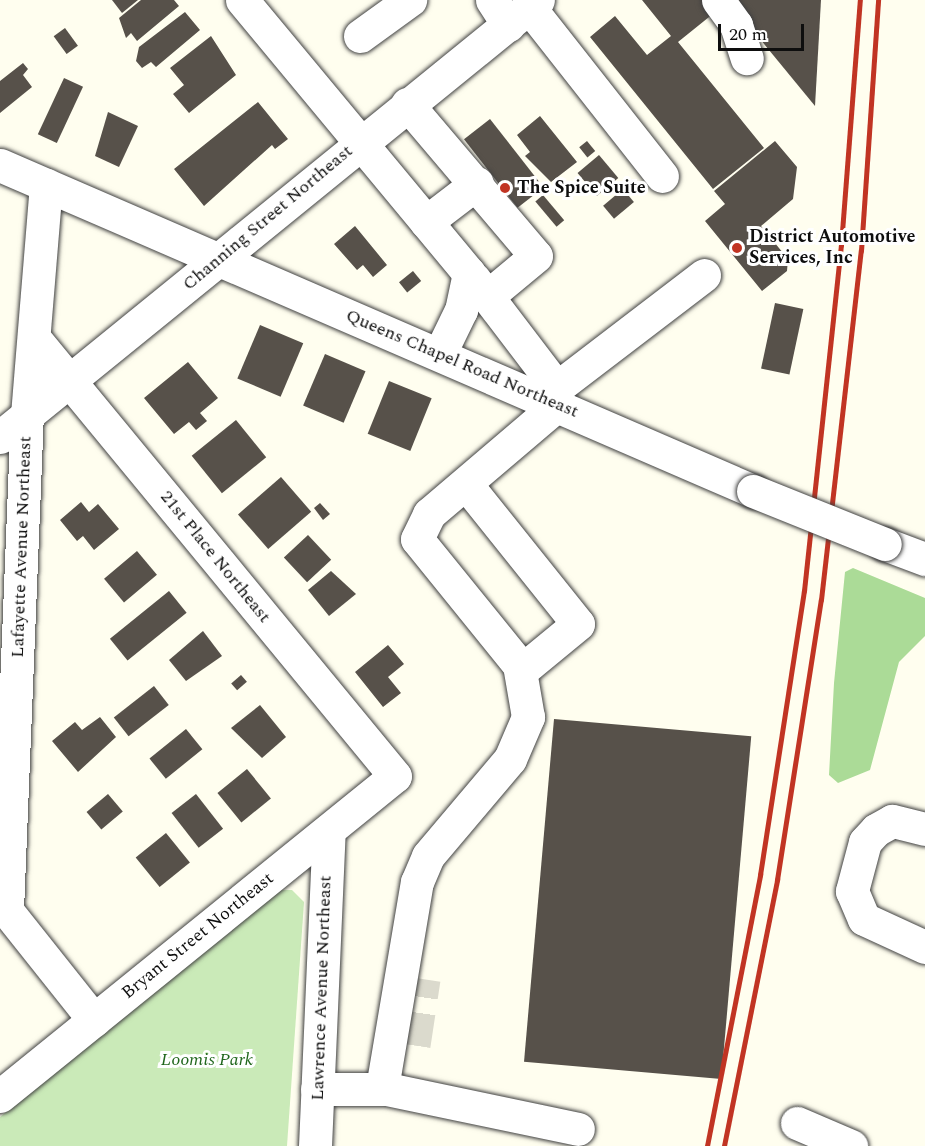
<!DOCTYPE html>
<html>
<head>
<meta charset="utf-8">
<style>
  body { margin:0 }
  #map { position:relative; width:925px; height:1146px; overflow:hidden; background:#fffeef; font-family:Spectral,serif }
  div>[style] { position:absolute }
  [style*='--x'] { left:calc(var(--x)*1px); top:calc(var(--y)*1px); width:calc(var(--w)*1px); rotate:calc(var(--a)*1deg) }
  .green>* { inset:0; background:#caeab8 }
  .forest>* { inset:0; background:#abdb97 }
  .building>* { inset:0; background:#57514a; transform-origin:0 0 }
  .minor-tunnel>* { height:33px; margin-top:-16.5px; transform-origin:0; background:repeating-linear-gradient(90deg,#dbdacd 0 33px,transparent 0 49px) }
  .roads { filter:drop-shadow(0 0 2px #414141) drop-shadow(0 0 2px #414141) }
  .minor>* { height:33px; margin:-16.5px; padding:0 16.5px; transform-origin:16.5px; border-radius:16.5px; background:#fff }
  .rail>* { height:4.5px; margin:-2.25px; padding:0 2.25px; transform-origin:2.25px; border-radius:2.25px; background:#c13423 }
  .bridges { filter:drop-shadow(0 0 2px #414141) drop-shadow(0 0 2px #414141) }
  .minor-bridge>* { height:33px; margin:-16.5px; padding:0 16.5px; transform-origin:16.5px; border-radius:16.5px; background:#fff }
  .dots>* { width:16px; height:16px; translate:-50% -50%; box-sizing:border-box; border:3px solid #fff; border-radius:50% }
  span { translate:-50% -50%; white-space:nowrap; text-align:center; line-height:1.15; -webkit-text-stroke:6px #fff; paint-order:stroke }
  .poi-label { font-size:18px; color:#0e0e0e; font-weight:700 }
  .left { translate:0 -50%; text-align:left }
  .street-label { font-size:18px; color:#0e0e0e }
  .park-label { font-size:18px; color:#21671d; font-style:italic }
  .scale { position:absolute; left:718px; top:24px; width:86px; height:27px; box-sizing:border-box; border:3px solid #0e0e0e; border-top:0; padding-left:8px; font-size:18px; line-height:21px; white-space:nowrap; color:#0e0e0e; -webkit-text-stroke:4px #fff; paint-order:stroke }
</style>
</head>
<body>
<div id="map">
  <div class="green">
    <i style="clip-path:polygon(281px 890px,292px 890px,304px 902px,287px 1146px,0 1146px,0 1117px)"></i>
  </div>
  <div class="forest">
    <i style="clip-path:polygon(853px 568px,925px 598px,925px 636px,899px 662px,870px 770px,838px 783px,829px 775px,834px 683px,845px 572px)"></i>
  </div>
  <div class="building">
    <i style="clip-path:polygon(112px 0,138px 0,122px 13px)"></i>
    <i style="clip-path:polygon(141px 0,174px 0,179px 6px,137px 41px,131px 33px,126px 38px,119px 18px)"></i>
    <i style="clip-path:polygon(642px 0,711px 0,719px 9px,678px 42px,764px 148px,713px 189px,590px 37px,615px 16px,647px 55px,671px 36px)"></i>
    <i style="clip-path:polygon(728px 0,821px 0,815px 106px)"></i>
    <i style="clip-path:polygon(185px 12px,200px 30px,156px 67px,151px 62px,142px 68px,136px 61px,139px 47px)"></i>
    <i style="left:65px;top:28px;width:22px;height:14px;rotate:54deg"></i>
    <i style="clip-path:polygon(211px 36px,236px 75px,189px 113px,173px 94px,184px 85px,170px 68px)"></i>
    <i style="clip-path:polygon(23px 63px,28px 69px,23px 75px,32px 87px,0 113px,0 81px)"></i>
    <i style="left:64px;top:78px;width:21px;height:62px;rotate:25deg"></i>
    <i style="clip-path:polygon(258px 102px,288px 139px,275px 149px,272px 145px,204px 206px,174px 169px)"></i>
    <i style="clip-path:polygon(108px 112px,138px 126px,119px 167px,95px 156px)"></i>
    <i style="clip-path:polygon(540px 116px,577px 162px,551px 182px,525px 156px,530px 152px,517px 135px)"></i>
    <i style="left:490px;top:119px;width:87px;height:33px;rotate:52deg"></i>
    <i style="left:587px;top:141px;width:13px;height:10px;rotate:51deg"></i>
    <i style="clip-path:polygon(775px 141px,797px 167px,793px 199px,761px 226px,788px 259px,787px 271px,762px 291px,705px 221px,725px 204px,714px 191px)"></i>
    <i style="left:599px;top:155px;width:30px;height:28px;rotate:50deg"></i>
    <i style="left:623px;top:189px;width:17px;height:26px;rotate:50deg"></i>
    <i style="left:543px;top:195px;width:33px;height:10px;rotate:50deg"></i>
    <i style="clip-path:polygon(355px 226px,387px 265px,373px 277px,363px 265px,357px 270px,334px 244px)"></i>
    <i style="left:413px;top:271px;width:13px;height:18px;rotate:51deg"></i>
    <i style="left:775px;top:303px;width:29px;height:67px;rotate:12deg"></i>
    <i style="left:260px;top:325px;width:47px;height:58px;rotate:23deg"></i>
    <i style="left:325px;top:354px;width:44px;height:56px;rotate:23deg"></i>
    <i style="clip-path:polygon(188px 362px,218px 398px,200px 413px,207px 421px,196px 430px,189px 422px,174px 434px,144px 398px)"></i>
    <i style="left:389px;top:381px;width:46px;height:57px;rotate:22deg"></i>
    <i style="left:236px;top:420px;width:48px;height:57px;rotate:51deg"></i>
    <i style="left:281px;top:477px;width:46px;height:57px;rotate:49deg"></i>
    <i style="clip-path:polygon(81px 502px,89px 512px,98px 504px,119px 529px,94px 550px,83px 536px,77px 541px,60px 520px)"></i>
    <i style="clip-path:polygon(320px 503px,330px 514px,323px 520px,314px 508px)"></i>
    <i style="left:308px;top:535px;width:34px;height:33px;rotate:47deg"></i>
    <i style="left:137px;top:551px;width:31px;height:43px;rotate:50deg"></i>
    <i style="clip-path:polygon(331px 571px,356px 594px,329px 616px,308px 590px)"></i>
    <i style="left:169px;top:591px;width:28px;height:76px;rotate:51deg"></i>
    <i style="clip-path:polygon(203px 631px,222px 656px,186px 681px,169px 660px)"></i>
    <i style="clip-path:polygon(388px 645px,404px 664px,388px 677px,401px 693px,383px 707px,355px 672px)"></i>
    <i style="left:241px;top:675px;width:9px;height:13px;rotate:49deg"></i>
    <i style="left:154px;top:686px;width:24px;height:51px;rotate:52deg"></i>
    <i style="clip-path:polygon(260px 705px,286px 737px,262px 758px,231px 728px)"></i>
    <i style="clip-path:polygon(100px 717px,116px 737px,78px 772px,52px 741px,75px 722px,82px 730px)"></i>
    <i style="left:554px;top:719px;width:198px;height:344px;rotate:5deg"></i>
    <i style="left:186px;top:729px;width:26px;height:47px;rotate:51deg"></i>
    <i style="left:247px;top:769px;width:38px;height:38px;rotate:51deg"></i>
    <i style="left:108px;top:794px;width:23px;height:28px;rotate:50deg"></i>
    <i style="left:196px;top:794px;width:44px;height:31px;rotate:52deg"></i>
    <i style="left:166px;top:833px;width:38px;height:39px;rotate:51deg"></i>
  </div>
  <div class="minor-tunnel">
    <i style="--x:414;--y:1045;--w:67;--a:-81.4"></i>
  </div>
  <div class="roads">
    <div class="minor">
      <i style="--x:242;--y:0;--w:355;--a:50.3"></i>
      <i style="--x:469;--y:273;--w:38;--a:102"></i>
      <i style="--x:461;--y:310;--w:48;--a:116"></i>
      <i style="--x:492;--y:0;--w:30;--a:57"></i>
      <i style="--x:718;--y:0;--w:31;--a:54"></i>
      <i style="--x:736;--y:25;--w:35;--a:72"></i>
      <i style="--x:529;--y:7;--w:215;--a:51.8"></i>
      <i style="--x:360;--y:36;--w:62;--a:-35.8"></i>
      <i style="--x:407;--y:104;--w:199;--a:49.7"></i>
      <i style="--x:536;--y:256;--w:62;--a:140.2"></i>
      <i style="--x:0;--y:165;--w:821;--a:23.41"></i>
      <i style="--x:426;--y:222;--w:64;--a:-37.4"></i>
      <i style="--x:474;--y:279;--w:137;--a:52.7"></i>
      <i style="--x:542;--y:399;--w:204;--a:-37.4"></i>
      <i style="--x:0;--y:437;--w:693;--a:-39.09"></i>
      <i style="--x:466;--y:484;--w:179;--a:51.3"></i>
      <i style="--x:578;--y:624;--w:74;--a:140.5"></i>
      <i style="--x:885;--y:544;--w:43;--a:20.6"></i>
      <i style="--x:925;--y:829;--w:34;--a:-166"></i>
      <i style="--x:892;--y:821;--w:18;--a:151"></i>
      <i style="--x:876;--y:830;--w:16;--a:133"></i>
      <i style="--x:865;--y:842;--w:51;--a:104.9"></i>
      <i style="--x:852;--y:891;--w:30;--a:67"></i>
      <i style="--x:864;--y:919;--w:67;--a:24.7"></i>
      <i style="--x:0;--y:902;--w:151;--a:51.5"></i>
      <i style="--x:7;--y:910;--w:495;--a:-87.7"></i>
      <i style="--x:27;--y:415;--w:231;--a:-85.3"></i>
      <i style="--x:382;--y:1088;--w:209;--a:-80.4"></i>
      <i style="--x:417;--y:882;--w:28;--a:-67"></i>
      <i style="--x:428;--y:856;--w:127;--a:-49.8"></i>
      <i style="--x:510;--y:759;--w:46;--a:-66.8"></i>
      <i style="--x:528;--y:717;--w:53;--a:-99.8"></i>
      <i style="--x:519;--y:665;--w:162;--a:-129"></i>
      <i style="--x:417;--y:539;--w:28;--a:-64"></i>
      <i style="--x:429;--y:514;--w:168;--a:-40.4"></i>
      <i style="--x:317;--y:1089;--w:70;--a:0"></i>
      <i style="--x:387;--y:1089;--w:195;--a:11.8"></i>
      <i style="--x:0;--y:1096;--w:508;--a:-39.01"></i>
      <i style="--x:395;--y:776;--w:566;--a:-129.48"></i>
      <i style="--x:797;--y:1123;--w:59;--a:23.1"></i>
      <i style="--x:315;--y:1146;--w:316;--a:-87.5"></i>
    </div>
  </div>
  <div class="rail">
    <i style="--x:707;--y:1146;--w:276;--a:-78.9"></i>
    <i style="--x:760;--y:875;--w:287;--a:-81.2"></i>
    <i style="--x:804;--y:591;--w:348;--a:-83.9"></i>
    <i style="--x:841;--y:245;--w:246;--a:-85.6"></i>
    <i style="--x:724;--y:1146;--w:271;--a:-78.7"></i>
    <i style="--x:777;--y:880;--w:283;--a:-81.1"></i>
    <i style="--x:821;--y:600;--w:351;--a:-83.5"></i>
    <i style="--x:861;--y:251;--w:252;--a:-86.1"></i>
  </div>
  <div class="bridges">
    <div class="minor-bridge">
      <i style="--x:753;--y:491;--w:142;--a:21.9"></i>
    </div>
  </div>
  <div class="dots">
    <i style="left:505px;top:188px;background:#c13423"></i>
    <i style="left:737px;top:248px;background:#c13423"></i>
  </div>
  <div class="poi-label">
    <span class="left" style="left:517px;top:188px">The Spice Suite</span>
    <span class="left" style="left:749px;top:248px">District Automotive<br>Services, Inc</span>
  </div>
  <div class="street-label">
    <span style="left:268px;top:218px;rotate:-40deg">Channing Street Northeast</span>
    <span style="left:462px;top:364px;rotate:23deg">Queens Chapel Road Northeast</span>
    <span style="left:22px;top:547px;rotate:-88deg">Lafayette Avenue Northeast</span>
    <span style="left:215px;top:557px;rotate:51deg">21st Place Northeast</span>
    <span style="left:198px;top:936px;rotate:-39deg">Bryant Street Northeast</span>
    <span style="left:322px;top:988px;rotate:-88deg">Lawrence Avenue Northeast</span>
  </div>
  <div class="park-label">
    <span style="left:207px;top:1060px">Loomis Park</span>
  </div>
  <div class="scale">20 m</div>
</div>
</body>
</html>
